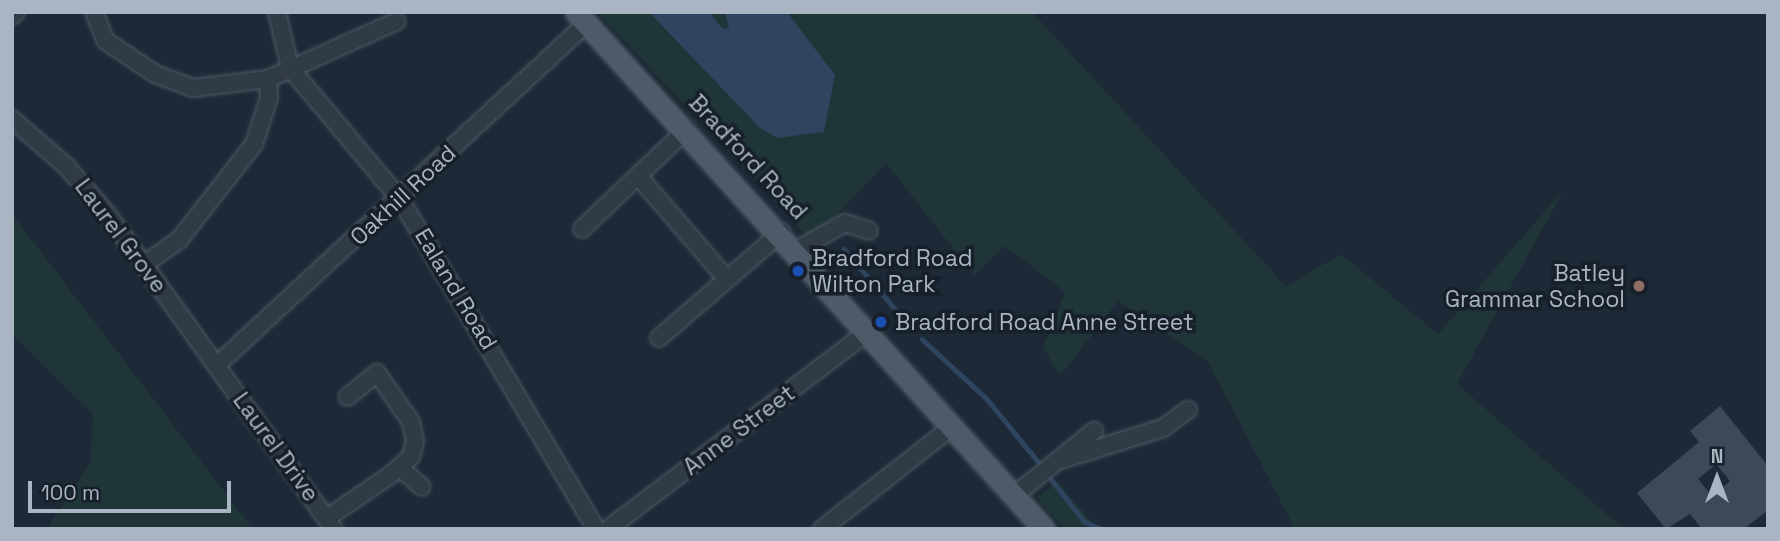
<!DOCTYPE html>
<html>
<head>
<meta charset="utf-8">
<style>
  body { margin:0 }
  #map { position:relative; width:1780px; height:541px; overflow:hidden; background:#1d2936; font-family:"Space Grotesk",sans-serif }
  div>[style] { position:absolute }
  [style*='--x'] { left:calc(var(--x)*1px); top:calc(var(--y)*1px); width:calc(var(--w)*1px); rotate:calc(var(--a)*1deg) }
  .green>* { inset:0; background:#1f3537 }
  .water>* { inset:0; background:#2f455f }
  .stream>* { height:4.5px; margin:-2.25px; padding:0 2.25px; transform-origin:2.25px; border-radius:2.25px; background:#2f455f }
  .building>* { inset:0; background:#3b4959 }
  .roads { filter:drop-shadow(0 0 2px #4e5865) drop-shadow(0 0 2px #4e5865) }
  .minor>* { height:16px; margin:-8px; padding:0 8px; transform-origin:8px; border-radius:8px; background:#313b46 }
  .major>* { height:21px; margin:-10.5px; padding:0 10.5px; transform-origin:10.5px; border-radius:10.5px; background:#4e5a67 }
  .dots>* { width:19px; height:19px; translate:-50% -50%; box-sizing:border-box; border:4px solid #17202a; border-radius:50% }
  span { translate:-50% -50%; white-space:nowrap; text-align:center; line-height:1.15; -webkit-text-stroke:7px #17202a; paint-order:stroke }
  .street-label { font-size:23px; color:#aab5c4 }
  .poi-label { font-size:23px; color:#aab5c4 }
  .left { translate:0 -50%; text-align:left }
  .right { translate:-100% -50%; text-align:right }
  .frame { position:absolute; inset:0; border:14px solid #aab5c4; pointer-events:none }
  .north { position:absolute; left:1682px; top:443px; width:70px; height:70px; -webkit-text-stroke:5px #17202a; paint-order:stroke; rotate:0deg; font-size:19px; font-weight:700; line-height:28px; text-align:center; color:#aab5c4 }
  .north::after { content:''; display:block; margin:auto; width:24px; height:32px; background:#aab5c4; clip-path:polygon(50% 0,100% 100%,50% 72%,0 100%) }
  .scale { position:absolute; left:28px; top:481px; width:203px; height:32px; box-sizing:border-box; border:4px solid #aab5c4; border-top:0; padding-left:9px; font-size:21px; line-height:24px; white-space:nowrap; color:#aab5c4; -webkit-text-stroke:5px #17202a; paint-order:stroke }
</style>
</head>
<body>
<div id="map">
  <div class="green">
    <i style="clip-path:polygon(597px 12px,1032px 12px,1286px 286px,1341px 254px,1438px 334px,1565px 188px,1457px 384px,1624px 529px,1295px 529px,1208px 362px,1118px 301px,1060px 376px,1043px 347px,1065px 292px,1005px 246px,974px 275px,886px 163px,812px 241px)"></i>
    <i style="clip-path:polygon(12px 214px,253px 529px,47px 529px,90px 463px,93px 414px,12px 334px)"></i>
    <i style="clip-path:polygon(1058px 482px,1098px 529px,1064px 529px,1037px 497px)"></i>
  </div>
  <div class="water">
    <i style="clip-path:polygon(649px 12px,709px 12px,723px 29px,729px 28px,725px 12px,787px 12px,835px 75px,824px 132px,777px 138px,760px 128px)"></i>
  </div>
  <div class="stream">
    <i style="--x:844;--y:249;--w:105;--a:49.6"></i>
    <i style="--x:922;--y:339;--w:88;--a:42.7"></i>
    <i style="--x:987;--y:399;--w:85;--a:50.7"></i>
    <i style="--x:1051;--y:479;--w:53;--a:51.8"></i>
    <i style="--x:1084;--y:521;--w:19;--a:25"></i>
  </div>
  <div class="building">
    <i style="clip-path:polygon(evenodd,1720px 406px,1768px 466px,1768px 510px,1744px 529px,1702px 529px,1690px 514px,1666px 529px,1637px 493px,1699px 442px,1690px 431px,1720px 406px,1716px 464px,1730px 481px,1712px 496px,1698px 479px,1716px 464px)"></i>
  </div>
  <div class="roads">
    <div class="minor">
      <i style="--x:94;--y:12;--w:31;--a:68"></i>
      <i style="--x:106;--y:41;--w:59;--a:34"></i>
      <i style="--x:155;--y:74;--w:40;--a:20.2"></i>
      <i style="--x:193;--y:88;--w:76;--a:-6.8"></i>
      <i style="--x:268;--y:79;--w:141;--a:-24.2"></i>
      <i style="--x:277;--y:12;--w:57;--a:76.9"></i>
      <i style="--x:290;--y:68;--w:171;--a:50"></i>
      <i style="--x:400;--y:199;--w:384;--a:59.3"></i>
      <i style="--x:12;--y:16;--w:6;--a:-45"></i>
      <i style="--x:12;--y:119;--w:73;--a:41.1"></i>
      <i style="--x:67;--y:167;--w:63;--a:49.5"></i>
      <i style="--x:108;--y:215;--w:387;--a:54.3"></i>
      <i style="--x:638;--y:176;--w:136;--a:49.2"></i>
      <i style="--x:582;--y:229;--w:145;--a:-43.6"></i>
      <i style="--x:797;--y:250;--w:55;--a:-29.4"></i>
      <i style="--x:845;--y:223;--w:25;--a:18"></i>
      <i style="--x:143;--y:265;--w:44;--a:-34.8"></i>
      <i style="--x:179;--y:240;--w:122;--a:-52"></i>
      <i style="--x:254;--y:144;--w:48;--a:-71.9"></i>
      <i style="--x:269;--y:98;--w:19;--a:-93"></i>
      <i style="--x:659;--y:338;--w:162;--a:-40.8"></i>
      <i style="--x:217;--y:365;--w:504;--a:-42.75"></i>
      <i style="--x:1057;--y:461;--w:111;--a:-17.3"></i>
      <i style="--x:1163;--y:428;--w:31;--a:-36"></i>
      <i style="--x:399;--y:467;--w:30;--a:41"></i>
      <i style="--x:1015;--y:495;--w:102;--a:-39"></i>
      <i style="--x:327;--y:518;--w:75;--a:-34.1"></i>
      <i style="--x:389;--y:476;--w:29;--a:-41"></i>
      <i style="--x:411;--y:457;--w:16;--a:-76"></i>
      <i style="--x:415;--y:441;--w:19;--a:-102"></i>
      <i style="--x:411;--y:422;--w:60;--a:-124.8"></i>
      <i style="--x:377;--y:373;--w:38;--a:141"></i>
      <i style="--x:608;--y:529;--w:328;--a:-37.2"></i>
      <i style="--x:822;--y:529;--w:167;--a:-38.2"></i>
    </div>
    <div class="major">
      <i style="--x:576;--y:12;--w:697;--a:47.85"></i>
    </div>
  </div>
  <div class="dots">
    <i style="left:798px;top:271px;background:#1a4fb4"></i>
    <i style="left:1639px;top:286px;background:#8d6e63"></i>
    <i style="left:881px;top:322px;background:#1a4fb4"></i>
  </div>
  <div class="street-label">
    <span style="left:748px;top:157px;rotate:47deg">Bradford Road</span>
    <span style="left:403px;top:195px;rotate:-43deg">Oakhill Road</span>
    <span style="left:121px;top:236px;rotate:53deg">Laurel Grove</span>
    <span style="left:456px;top:289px;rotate:59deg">Ealand Road</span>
    <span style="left:739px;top:430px;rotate:-37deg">Anne Street</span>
    <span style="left:276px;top:447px;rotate:54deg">Laurel Drive</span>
  </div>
  <div class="poi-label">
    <span class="left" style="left:812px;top:271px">Bradford Road<br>Wilton Park</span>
    <span class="right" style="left:1625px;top:286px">Batley<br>Grammar School</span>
    <span class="left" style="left:895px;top:322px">Bradford Road Anne Street</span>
  </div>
  <div class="frame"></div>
  <div class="north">N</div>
  <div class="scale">100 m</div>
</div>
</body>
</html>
